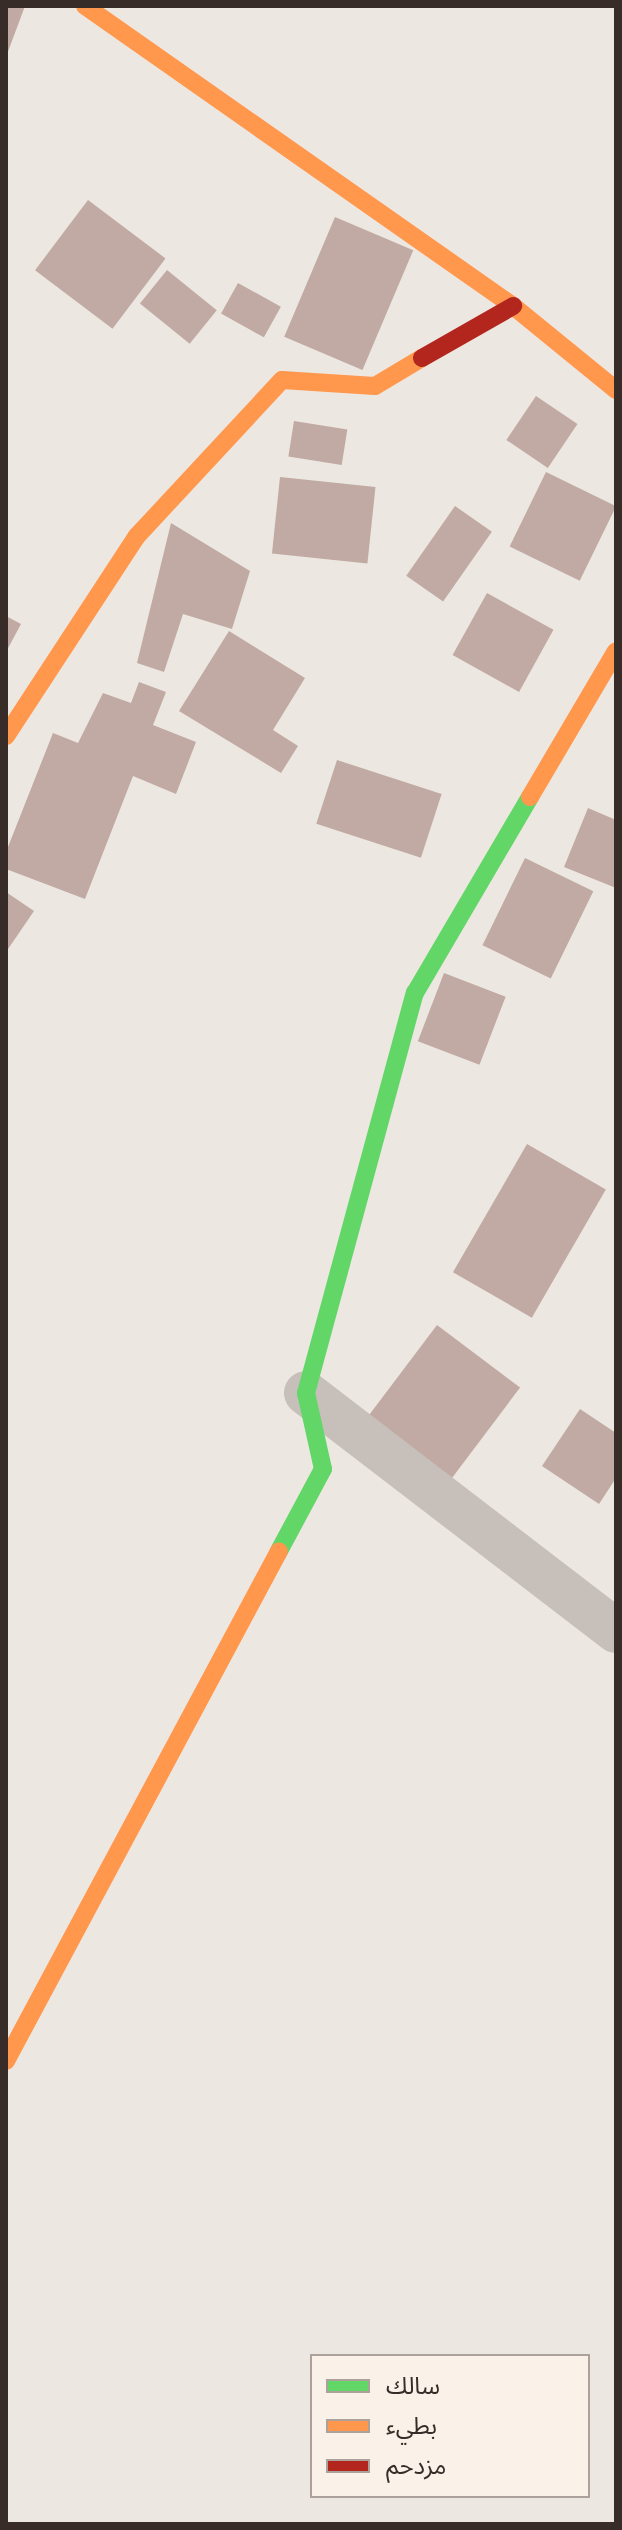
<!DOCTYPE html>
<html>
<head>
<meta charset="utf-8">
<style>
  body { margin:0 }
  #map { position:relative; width:622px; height:2530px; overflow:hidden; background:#ede7e1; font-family:"PT Sans Narrow","Noto Sans Arabic",sans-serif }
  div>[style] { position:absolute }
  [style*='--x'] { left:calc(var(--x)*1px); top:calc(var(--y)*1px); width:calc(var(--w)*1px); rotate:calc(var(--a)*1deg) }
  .building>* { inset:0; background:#c0aaa3; transform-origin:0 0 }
  .street>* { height:44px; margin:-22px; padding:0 22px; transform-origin:22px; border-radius:22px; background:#c6bfba }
  .fast>* { height:18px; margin:-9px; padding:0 9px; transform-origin:9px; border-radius:9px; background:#63d668 }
  .slow>* { height:18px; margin:-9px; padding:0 9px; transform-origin:9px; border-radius:9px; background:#ff974d }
  .jam>* { height:18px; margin:-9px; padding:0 9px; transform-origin:9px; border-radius:9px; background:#b3261e }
  span { translate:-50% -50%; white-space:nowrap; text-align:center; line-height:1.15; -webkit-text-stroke:6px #faf1e8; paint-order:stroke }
  .frame { position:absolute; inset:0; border:8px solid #372c28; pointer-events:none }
  .legend { position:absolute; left:310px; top:2354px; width:280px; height:144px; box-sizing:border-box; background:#faf1e8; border:2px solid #aca29b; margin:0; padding:10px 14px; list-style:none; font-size:24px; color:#372c28 }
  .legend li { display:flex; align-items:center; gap:16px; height:40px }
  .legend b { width:40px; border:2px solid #aca29b }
</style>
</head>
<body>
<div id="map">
  <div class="building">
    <i style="clip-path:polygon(6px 6px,25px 6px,6px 57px)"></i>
    <i style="left:88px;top:200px;width:97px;height:88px;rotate:37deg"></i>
    <i style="left:335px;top:217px;width:85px;height:130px;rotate:23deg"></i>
    <i style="left:167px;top:270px;width:64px;height:43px;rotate:39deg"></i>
    <i style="left:238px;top:283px;width:49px;height:35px;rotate:29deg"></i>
    <i style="left:536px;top:396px;width:50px;height:53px;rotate:34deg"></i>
    <i style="left:294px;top:421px;width:54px;height:36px;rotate:9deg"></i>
    <i style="left:546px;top:472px;width:78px;height:83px;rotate:26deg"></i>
    <i style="left:280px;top:477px;width:96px;height:77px;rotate:6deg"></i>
    <i style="left:455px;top:506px;width:45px;height:85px;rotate:35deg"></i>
    <i style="clip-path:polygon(171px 523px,250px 571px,232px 629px,183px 614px,164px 672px,137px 663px)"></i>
    <i style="left:487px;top:593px;width:76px;height:71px;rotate:29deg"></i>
    <i style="clip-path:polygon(6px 616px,21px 624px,6px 652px)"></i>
    <i style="clip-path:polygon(229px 631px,305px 678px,273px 730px,298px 746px,281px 773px,179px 711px)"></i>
    <i style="clip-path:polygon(139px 682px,166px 692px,153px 725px,196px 742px,176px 794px,133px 776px,85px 899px,6px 869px,6px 852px,53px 733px,78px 743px,103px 693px,131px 703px)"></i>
    <i style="left:337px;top:760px;width:110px;height:67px;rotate:18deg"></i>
    <i style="clip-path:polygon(588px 808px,616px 820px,616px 888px,564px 867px)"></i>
    <i style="left:525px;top:858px;width:76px;height:97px;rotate:26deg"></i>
    <i style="clip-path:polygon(6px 892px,34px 911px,6px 952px)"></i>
    <i style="left:444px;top:973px;width:66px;height:73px;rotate:21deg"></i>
    <i style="left:527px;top:1144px;width:91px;height:148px;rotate:30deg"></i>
    <i style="left:437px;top:1325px;width:104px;height:120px;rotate:37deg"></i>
    <i style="clip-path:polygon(580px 1409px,616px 1433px,616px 1478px,599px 1504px,542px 1466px)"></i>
  </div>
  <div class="street">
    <i style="--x:306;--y:1393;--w:391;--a:37.5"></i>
  </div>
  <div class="fast">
    <i style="--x:279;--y:1551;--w:93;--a:-61.8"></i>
    <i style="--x:323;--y:1469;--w:78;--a:-102.6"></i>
    <i style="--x:306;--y:1393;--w:415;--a:-74.8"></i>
    <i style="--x:415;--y:993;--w:227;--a:-59.6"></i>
  </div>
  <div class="slow">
    <i style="--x:85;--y:6;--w:523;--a:35.03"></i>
    <i style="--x:513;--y:306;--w:133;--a:39.2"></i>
    <i style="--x:6;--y:736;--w:239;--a:-56.8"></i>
    <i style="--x:137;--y:536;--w:213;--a:-47.1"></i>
    <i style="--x:282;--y:380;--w:93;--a:3.7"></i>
    <i style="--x:375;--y:386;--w:55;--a:-30.8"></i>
    <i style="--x:530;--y:797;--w:169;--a:-59.5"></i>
    <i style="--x:6;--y:2061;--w:578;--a:-61.84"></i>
  </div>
  <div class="jam">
    <i style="--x:422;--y:358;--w:105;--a:-29.7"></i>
  </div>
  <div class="frame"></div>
  <ul class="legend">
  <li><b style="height:10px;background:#63d668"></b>سالك</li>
  <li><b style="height:10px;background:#ff974d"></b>بطيء</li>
  <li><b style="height:10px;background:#b3261e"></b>مزدحم</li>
  </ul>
</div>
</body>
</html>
